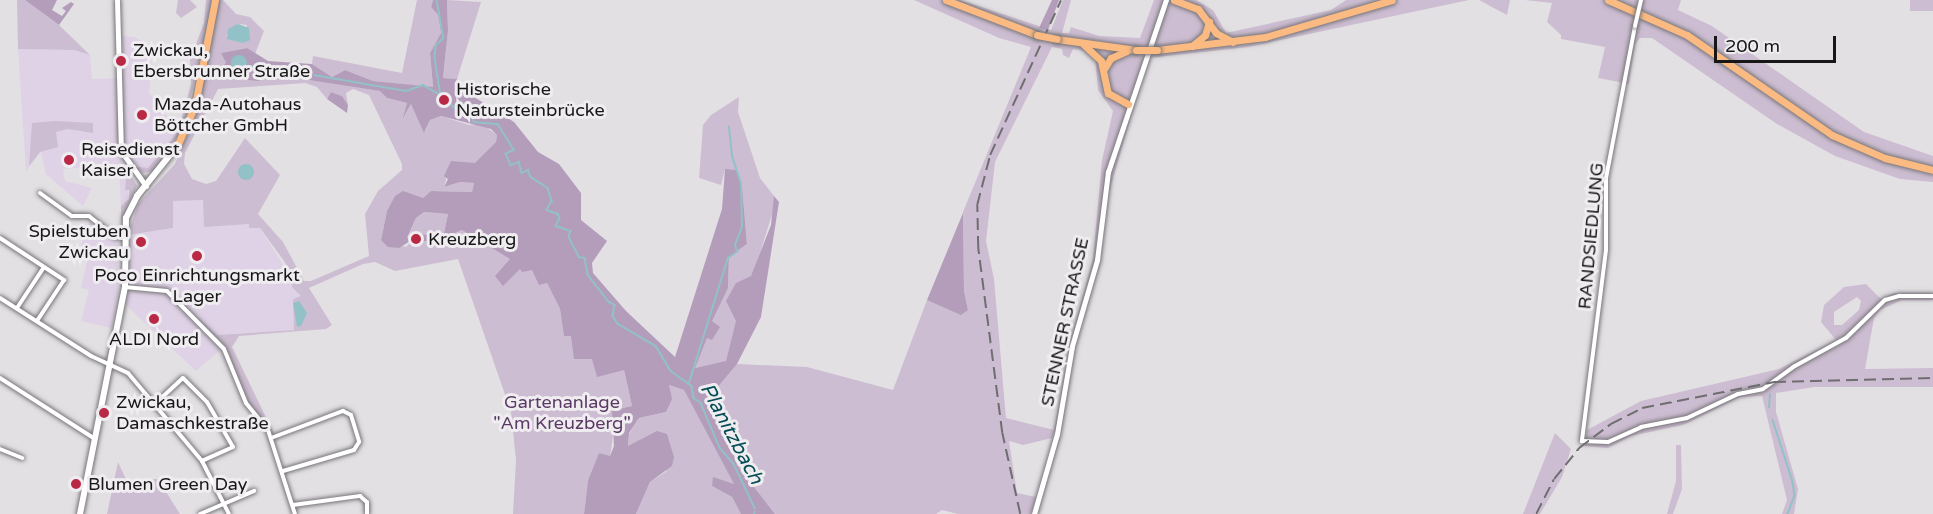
<!DOCTYPE html>
<html>
<head>
<meta charset="utf-8">
<style>
  body { margin:0 }
  #map { position:relative; width:1933px; height:514px; overflow:hidden; background:#e3e0e4; font-family:"Varela Round",sans-serif }
  div>[style] { position:absolute }
  [style*='--x'] { left:calc(var(--x)*1px); top:calc(var(--y)*1px); width:calc(var(--w)*1px); rotate:calc(var(--a)*1deg) }
  .commercial>* { inset:0; background:#dfd2e6 }
  .green>* { inset:0; background:#cdbdd2; transform-origin:0 0 }
  .forest>* { inset:0; background:#b39dbb }
  .water>* { inset:0; background:#92c1c7 }
  .round { border-radius:50% }
  .stream>* { height:1.5px; margin:-0.75px; padding:0 0.75px; transform-origin:0.75px; border-radius:0.75px; background:#92c1c7 }
  .roads { filter:drop-shadow(0 0 2px #777578) drop-shadow(0 0 2px #777578) }
  .minor>* { height:4px; margin:-2px; padding:0 2px; transform-origin:2px; border-radius:2px; background:#fff }
  .tertiary>* { height:5px; margin:-2.5px; padding:0 2.5px; transform-origin:2.5px; border-radius:2.5px; background:#fff }
  .secondary>* { height:6px; margin:-3px; padding:0 3px; transform-origin:3px; border-radius:3px; background:#fff }
  .trunk>* { height:7px; margin:-3.5px; padding:0 3.5px; transform-origin:3.5px; border-radius:3.5px; background:#faba82 }
  .rail>* { height:1.5px; margin-top:-0.75px; transform-origin:0; background:repeating-linear-gradient(90deg,#6e6d6f 0 12px,transparent 0 18px) }
  .bridges { filter:drop-shadow(0 0 2px #777578) drop-shadow(0 0 2px #777578) }
  .minor-bridge>* { height:4px; margin:-2px; padding:0 2px; transform-origin:2px; border-radius:2px; background:#fff }
  .trunk-bridge>* { height:7px; margin:-3.5px; padding:0 3.5px; transform-origin:3.5px; border-radius:3.5px; background:#faba82 }
  .dots>* { width:16px; height:16px; translate:-50% -50%; box-sizing:border-box; border:3px solid #f0edf1; border-radius:50% }
  span { translate:-50% -50%; white-space:nowrap; text-align:center; line-height:1.15; -webkit-text-stroke:6px #f0edf1; paint-order:stroke }
  .poi-label { font-size:18px; color:#181718 }
  .left { translate:0 -50%; text-align:left }
  .right { translate:-100% -50%; text-align:right }
  .street-label { font-size:18px; color:#181718 }
  .park-label { font-size:18px; color:#5b3a65 }
  .water-label { font-size:20px; color:#064e55; font-style:italic }
  .scale { position:absolute; left:1714px; top:36px; width:122px; height:27px; box-sizing:border-box; border:3px solid #181718; border-top:0; padding-left:8px; font-size:18px; line-height:21px; white-space:nowrap; color:#181718; -webkit-text-stroke:4px #f0edf1; paint-order:stroke }
</style>
</head>
<body>
<div id="map">
  <div class="commercial">
    <i style="clip-path:polygon(123px 36px,135px 37px,146px 44px,152px 66px,149px 93px,178px 131px,148px 168px,142px 169px,134px 163px,125px 170px,129px 199px,125px 206px,121px 206px,119px 164px,63px 169px,65px 181px,92px 188px,83px 206px,46px 174px,41px 152px,26px 171px,18px 49px,74px 50px,90px 55px,92px 79px,120px 78px,123px 77px)"></i>
    <i style="clip-path:polygon(203px 200px,260px 228px,314px 314px,304px 329px,216px 335px,225px 346px,196px 371px,124px 303px,128px 285px,128px 235px,173px 228px,172px 201px)"></i>
    <i style="clip-path:polygon(90px 219px,118px 241px,118px 295px,111px 328px,81px 321px,89px 290px,81px 288px,88px 257px,79px 252px)"></i>
  </div>
  <div class="green">
    <i style="clip-path:polygon(17px 0,25px 0,59px 25px,90px 55px,74px 50px,18px 49px)"></i>
    <i style="clip-path:polygon(178px 0,190px 0,197px 7px,181px 18px,176px 13px)"></i>
    <i style="clip-path:polygon(206px 0,213px 0,184px 126px,154px 171px,143px 173px,131px 166px,148px 168px,178px 131px,191px 84px,190px 60px,204px 23px)"></i>
    <i style="clip-path:polygon(evenodd,219px 0,223px 0,236px 14px,250px 17px,264px 31px,255px 54px,247px 48px,221px 53px,226px 63px,222px 72px,247px 76px,263px 73px,381px 91px,387px 98px,407px 103px,405px 115px,411px 104px,425px 132px,430px 120px,441px 116px,469px 125px,482px 124px,497px 135px,496px 142px,475px 164px,451px 162px,444px 187px,460px 182px,474px 183px,472px 192px,431px 191px,423px 198px,387px 211px,381px 240px,406px 247px,415px 238px,419px 242px,441px 239px,462px 230px,511px 259px,503px 285px,520px 269px,532px 269px,547px 283px,560px 309px,564px 335px,571px 335px,592px 358px,624px 370px,632px 406px,614px 429px,610px 457px,599px 453px,588px 480px,584px 514px,513px 514px,516px 460px,511px 412px,458px 259px,395px 271px,375px 262px,363px 264px,309px 288px,332px 325px,326px 329px,239px 336px,232px 347px,274px 434px,250px 406px,225px 346px,192px 312px,217px 335px,294px 330px,293px 299px,301px 296px,292px 287px,291px 273px,284px 261px,260px 228px,249px 228px,249px 224px,204px 227px,203px 200px,173px 201px,173px 228px,128px 235px,138px 204px,175px 164px,195px 118px,219px 0,238px 24px,247px 25px,243px 43px,226px 36px,238px 24px,219px 0,305px 83px,317px 87px,327px 99px,331px 92px,342px 96px,348px 105px,346px 93px,353px 89px,369px 95px,402px 164px,402px 170px,378px 191px,365px 214px,369px 256px,311px 281px,304px 281px,283px 242px,258px 214px,280px 175px,245px 138px,216px 181px,206px 184px,192px 179px,184px 164px,185px 153px,218px 89px,305px 83px)"></i>
    <i style="clip-path:polygon(417px 0,433px 0,431px 7px,438px 15px,441px 33px,430px 53px,433px 88px,373px 81px,345px 70px,332px 77px,312px 64px,313px 56px,402px 73px)"></i>
    <i style="clip-path:polygon(447px 0,481px 2px,457px 79px,443px 78px,448px 31px)"></i>
    <i style="clip-path:polygon(evenodd,914px 0,960px 0,1051px 30px,1063px 0,1071px 0,1062px 33px,1069px 33px,1071px 27px,1099px 36px,1140px 38px,1154px 0,1196px 0,1213px 10px,1226px 33px,1331px 10px,1346px 0,1469px 0,1248px 47px,1148px 58px,1106px 203px,1102px 250px,1075px 348px,1061px 430px,1055px 430px,1052px 438px,1023px 445px,1009px 441px,1017px 493px,1036px 497px,1031px 514px,958px 514px,942px 510px,936px 514px,775px 514px,737px 465px,729px 440px,709px 406px,712px 394px,737px 364px,807px 367px,893px 390px,927px 300px,968px 310px,964px 291px,963px 212px,1031px 47px,999px 38px,914px 0,1052px 47px,1062px 49px,1063px 55px,1069px 58px,1073px 49px,1086px 51px,1095px 57px,1098px 90px,1113px 111px,1102px 160px,1093px 259px,1070px 341px,1054px 430px,1006px 418px,994px 279px,986px 241px,995px 162px,1052px 47px)"></i>
    <i style="clip-path:polygon(1479px 0,1510px 0,1507px 15px,1490px 6px)"></i>
    <i style="clip-path:polygon(1525px 0,1681px 0,1678px 10px,1712px 26px,1864px 132px,1933px 156px,1933px 182px,1900px 179px,1835px 156px,1777px 124px,1652px 38px,1640px 38px,1635px 44px,1629px 84px,1598px 78px,1605px 47px,1561px 39px,1561px 35px,1547px 22px,1552px 3px)"></i>
    <i style="left:1910px;top:0;width:23px;height:11px"></i>
    <i style="clip-path:polygon(739px 97px,738px 112px,760px 178px,774px 196px,774px 208px,726px 362px,694px 368px,716px 307px,728px 288px,729px 257px,747px 244px,742px 186px,725px 169px,721px 185px,699px 178px,703px 125px,711px 115px)"></i>
    <i style="clip-path:polygon(55px 121px,93px 123px,93px 133px,68px 129px,56px 132px,58px 147px,40px 152px,29px 166px,32px 123px)"></i>
    <i style="clip-path:polygon(127px 169px,137px 186px,121px 221px,121px 206px,129px 199px,129px 190px,125px 190px)"></i>
    <i style="clip-path:polygon(424px 212px,448px 214px,444px 233px,441px 237px,407px 239px,416px 218px)"></i>
    <i style="clip-path:polygon(evenodd,1866px 284px,1881px 299px,1894px 293px,1933px 293px,1933px 300px,1902px 300px,1880px 310px,1874px 318px,1865px 369px,1933px 368px,1933px 387px,1814px 387px,1776px 393px,1776px 412px,1798px 489px,1794px 514px,1782px 514px,1787px 500px,1762px 396px,1740px 397px,1683px 425px,1631px 436px,1608px 448px,1585px 446px,1587px 430px,1641px 401px,1779px 369px,1836px 340px,1821px 322px,1824px 305px,1844px 287px,1866px 284px,1857px 297px,1861px 301px,1859px 310px,1842px 325px,1834px 325px,1834px 312px,1857px 297px)"></i>
    <i style="clip-path:polygon(669px 385px,684px 390px,735px 485px,712px 486px,732px 497px,741px 514px,636px 514px,650px 482px,667px 471px,633px 445px,628px 447px,629px 434px,639px 418px,666px 412px)"></i>
    <i style="clip-path:polygon(1555px 433px,1571px 449px,1562px 477px,1540px 514px,1523px 514px)"></i>
    <i style="clip-path:polygon(1676px 445px,1681px 445px,1682px 489px,1673px 514px,1667px 514px,1676px 481px)"></i>
    <i style="clip-path:polygon(118px 462px,130px 488px,140px 480px,158px 479px,180px 514px,107px 514px)"></i>
  </div>
  <div class="forest">
    <i style="clip-path:polygon(25px 0,57px 0,52px 10px,62px 16px,66px 11px,62px 8px,71px 2px,74px 4px,59px 25px)"></i>
    <i style="clip-path:polygon(evenodd,433px 0,447px 0,448px 31px,443px 78px,457px 79px,455px 85px,514px 122px,538px 152px,559px 164px,581px 193px,581px 220px,607px 241px,592px 263px,593px 273px,626px 311px,675px 357px,722px 209px,725px 169px,736px 170px,742px 186px,747px 244px,729px 257px,728px 288px,712px 321px,720px 327px,712px 340px,707px 338px,695px 368px,726px 361px,736px 321px,726px 301px,736px 283px,751px 276px,771px 225px,774px 196px,779px 202px,761px 317px,737px 364px,712px 394px,709px 406px,729px 440px,737px 465px,775px 514px,741px 514px,732px 497px,712px 486px,713px 477px,734px 484px,684px 390px,669px 385px,672px 399px,666px 412px,639px 418px,629px 433px,628px 446px,657px 431px,667px 434px,674px 457px,672px 466px,650px 482px,636px 514px,584px 514px,588px 480px,599px 453px,610px 456px,614px 446px,612px 411px,632px 406px,624px 370px,597px 377px,592px 359px,574px 359px,571px 336px,564px 336px,560px 309px,547px 283px,539px 285px,532px 270px,522px 272px,520px 269px,503px 286px,495px 276px,510px 259px,462px 230px,441px 239px,419px 242px,415px 238px,399px 248px,388px 247px,381px 240px,387px 211px,395px 196px,403px 191px,423px 198px,431px 191px,472px 192px,474px 183px,460px 182px,444px 187px,448px 179px,444px 176px,451px 161px,475px 163px,496px 142px,497px 135px,491px 129px,441px 116px,430px 120px,424px 133px,411px 104px,403px 118px,407px 103px,387px 98px,380px 91px,263px 73px,259px 81px,248px 80px,247px 76px,222px 72px,220px 68px,226px 63px,221px 53px,247px 48px,268px 61px,312px 64px,332px 77px,345px 70px,373px 81px,433px 87px,430px 53px,441px 33px,438px 15px,431px 7px,433px 0,424px 212px,448px 214px,444px 233px,441px 237px,420px 234px,407px 238px,416px 218px,424px 212px)"></i>
    <i style="clip-path:polygon(1052px 0,1059px 0,1048px 30px,1039px 28px)"></i>
    <i style="clip-path:polygon(331px 92px,342px 96px,348px 105px,347px 113px,327px 99px)"></i>
    <i style="clip-path:polygon(963px 213px,964px 291px,968px 310px,961px 315px,927px 300px)"></i>
  </div>
  <div class="water">
    <i style="clip-path:polygon(238px 24px,249px 28px,250px 40px,243px 43px,227px 39px,228px 29px)"></i>
    <i class="round" style="left:231px;top:55px;width:16px;height:16px"></i>
    <i class="round" style="left:238px;top:164px;width:16px;height:16px"></i>
    <i style="clip-path:polygon(299px 301px,307px 313px,301px 326px,297px 327px,293px 303px)"></i>
  </div>
  <div class="stream">
    <i style="--x:437;--y:0;--w:39;--a:80"></i>
    <i style="--x:444;--y:38;--w:11;--a:135"></i>
    <i style="--x:436;--y:46;--w:12;--a:95"></i>
    <i style="--x:435;--y:58;--w:37;--a:81"></i>
    <i style="--x:441;--y:95;--w:25;--a:43"></i>
    <i style="--x:459;--y:112;--w:13;--a:13"></i>
    <i style="--x:472;--y:115;--w:7;--a:74"></i>
    <i style="--x:474;--y:122;--w:24;--a:5"></i>
    <i style="--x:498;--y:124;--w:31;--a:58"></i>
    <i style="--x:514;--y:150;--w:9;--a:153"></i>
    <i style="--x:506;--y:154;--w:12;--a:66"></i>
    <i style="--x:511;--y:165;--w:9;--a:-21"></i>
    <i style="--x:519;--y:162;--w:11;--a:75"></i>
    <i style="--x:522;--y:173;--w:7;--a:-27"></i>
    <i style="--x:528;--y:170;--w:8;--a:67"></i>
    <i style="--x:531;--y:177;--w:20;--a:33"></i>
    <i style="--x:548;--y:188;--w:14;--a:73"></i>
    <i style="--x:552;--y:201;--w:10;--a:119"></i>
    <i style="--x:547;--y:210;--w:12;--a:20"></i>
    <i style="--x:558;--y:214;--w:5;--a:68"></i>
    <i style="--x:560;--y:219;--w:8;--a:120"></i>
    <i style="--x:556;--y:226;--w:16;--a:18"></i>
    <i style="--x:571;--y:231;--w:6;--a:108"></i>
    <i style="--x:569;--y:237;--w:22;--a:63"></i>
    <i style="--x:579;--y:257;--w:6;--a:9"></i>
    <i style="--x:585;--y:258;--w:17;--a:80"></i>
    <i style="--x:588;--y:275;--w:34;--a:52"></i>
    <i style="--x:609;--y:302;--w:7;--a:27"></i>
    <i style="--x:615;--y:305;--w:11;--a:100"></i>
    <i style="--x:613;--y:316;--w:9;--a:58"></i>
    <i style="--x:618;--y:324;--w:44;--a:30.1"></i>
    <i style="--x:656;--y:346;--w:29;--a:59"></i>
    <i style="--x:671;--y:371;--w:26;--a:36"></i>
    <i style="--x:692;--y:386;--w:12;--a:81"></i>
    <i style="--x:694;--y:398;--w:9;--a:36"></i>
    <i style="--x:701;--y:403;--w:49;--a:67.1"></i>
    <i style="--x:720;--y:448;--w:21;--a:49"></i>
    <i style="--x:734;--y:464;--w:49;--a:64.5"></i>
    <i style="--x:247;--y:66;--w:61;--a:5.6"></i>
    <i style="--x:314;--y:75;--w:93;--a:9.9"></i>
    <i style="--x:406;--y:91;--w:18;--a:-19"></i>
    <i style="--x:423;--y:85;--w:20;--a:30"></i>
    <i style="--x:689;--y:383;--w:131;--a:-72.7"></i>
    <i style="--x:728;--y:258;--w:11;--a:-34"></i>
    <i style="--x:737;--y:252;--w:7;--a:-106"></i>
    <i style="--x:735;--y:245;--w:19;--a:-69"></i>
    <i style="--x:742;--y:227;--w:43;--a:-91.3"></i>
    <i style="--x:741;--y:184;--w:29;--a:-108"></i>
    <i style="--x:732;--y:156;--w:29;--a:-96"></i>
    <i style="--x:1769;--y:408;--w:13;--a:-86"></i>
    <i style="--x:1773;--y:420;--w:65;--a:72.1"></i>
    <i style="--x:1793;--y:482;--w:14;--a:82"></i>
    <i style="--x:1795;--y:496;--w:19;--a:111"></i>
    <i style="--x:754;--y:514;--w:2;--a:-63"></i>
  </div>
  <div class="roads">
    <div class="minor">
      <i style="--x:1635;--y:26;--w:155;--a:100.8"></i>
      <i style="--x:1606;--y:178;--w:72;--a:90"></i>
      <i style="--x:1606;--y:250;--w:193;--a:97.2"></i>
      <i style="--x:1582;--y:441;--w:26;--a:2"></i>
      <i style="--x:1608;--y:442;--w:36;--a:-24"></i>
      <i style="--x:1641;--y:427;--w:47;--a:-11.1"></i>
      <i style="--x:1687;--y:418;--w:56;--a:-25.2"></i>
      <i style="--x:1738;--y:394;--w:25;--a:-11"></i>
      <i style="--x:1763;--y:389;--w:39;--a:-36"></i>
      <i style="--x:1795;--y:366;--w:58;--a:-28.8"></i>
      <i style="--x:1846;--y:338;--w:54;--a:-44.3"></i>
      <i style="--x:1885;--y:300;--w:15;--a:-16"></i>
      <i style="--x:1899;--y:296;--w:34;--a:0"></i>
      <i style="--x:40;--y:193;--w:39;--a:36"></i>
      <i style="--x:72;--y:216;--w:17;--a:0"></i>
      <i style="--x:89;--y:216;--w:32;--a:39"></i>
      <i style="--x:114;--y:236;--w:10;--a:11"></i>
      <i style="--x:0;--y:238;--w:77;--a:33.3"></i>
      <i style="--x:64;--y:280;--w:49;--a:123.4"></i>
      <i style="--x:125;--y:287;--w:42;--a:5.4"></i>
      <i style="--x:167;--y:291;--w:81;--a:45.5"></i>
      <i style="--x:224;--y:349;--w:58;--a:67.8"></i>
      <i style="--x:246;--y:403;--w:35;--a:51"></i>
      <i style="--x:268;--y:430;--w:88;--a:72.2"></i>
      <i style="--x:0;--y:298;--w:108;--a:32.5"></i>
      <i style="--x:91;--y:356;--w:41;--a:24.7"></i>
      <i style="--x:128;--y:373;--w:115;--a:49.9"></i>
      <i style="--x:202;--y:461;--w:59;--a:63"></i>
      <i style="--x:17;--y:308;--w:49;--a:-56.6"></i>
      <i style="--x:0;--y:378;--w:113;--a:32.7"></i>
      <i style="--x:155;--y:404;--w:38;--a:-43"></i>
      <i style="--x:183;--y:378;--w:34;--a:45"></i>
      <i style="--x:207;--y:402;--w:52;--a:60"></i>
      <i style="--x:233;--y:447;--w:34;--a:156"></i>
      <i style="--x:271;--y:438;--w:77;--a:-20.6"></i>
      <i style="--x:343;--y:411;--w:9;--a:27"></i>
      <i style="--x:351;--y:415;--w:28;--a:73"></i>
      <i style="--x:359;--y:442;--w:9;--a:122"></i>
      <i style="--x:354;--y:450;--w:74;--a:163.5"></i>
      <i style="--x:0;--y:449;--w:24;--a:22"></i>
      <i style="--x:293;--y:505;--w:68;--a:-7.7"></i>
      <i style="--x:360;--y:496;--w:9;--a:41"></i>
      <i style="--x:367;--y:502;--w:12;--a:90"></i>
      <i style="--x:200;--y:514;--w:59;--a:-23.1"></i>
    </div>
    <div class="tertiary">
      <i style="--x:117;--y:0;--w:151;--a:88.5"></i>
      <i style="--x:121;--y:151;--w:43;--a:54.5"></i>
      <i style="--x:1034;--y:514;--w:83;--a:-74"></i>
      <i style="--x:1057;--y:434;--w:89;--a:-80.3"></i>
      <i style="--x:1072;--y:346;--w:90;--a:-73.8"></i>
      <i style="--x:1097;--y:260;--w:89;--a:-82.9"></i>
      <i style="--x:1108;--y:172;--w:182;--a:-71.4"></i>
    </div>
    <div class="secondary">
      <i style="--x:80;--y:514;--w:231;--a:-78.8"></i>
      <i style="--x:125;--y:287;--w:69;--a:-89.2"></i>
      <i style="--x:126;--y:218;--w:25;--a:-63"></i>
      <i style="--x:137;--y:196;--w:64;--a:-51.3"></i>
    </div>
    <div class="trunk">
      <i style="--x:946;--y:0;--w:97;--a:21"></i>
      <i style="--x:1174;--y:0;--w:26;--a:21"></i>
      <i style="--x:1198;--y:9;--w:30;--a:53"></i>
      <i style="--x:1216;--y:33;--w:19;--a:28"></i>
      <i style="--x:1608;--y:0;--w:86;--a:23.9"></i>
      <i style="--x:1687;--y:35;--w:176;--a:34.6"></i>
      <i style="--x:1832;--y:135;--w:58;--a:23.5"></i>
      <i style="--x:1885;--y:158;--w:49;--a:14"></i>
      <i style="--x:1057;--y:39;--w:80;--a:7.9"></i>
      <i style="--x:1083;--y:44;--w:25;--a:43"></i>
      <i style="--x:1101;--y:61;--w:33;--a:78"></i>
      <i style="--x:1108;--y:93;--w:23;--a:29"></i>
      <i style="--x:1192;--y:46;--w:17;--a:-40"></i>
      <i style="--x:1205;--y:35;--w:14;--a:-73"></i>
      <i style="--x:1157;--y:50;--w:109;--a:-6.9"></i>
      <i style="--x:1265;--y:37;--w:132;--a:-16.2"></i>
      <i style="--x:1104;--y:69;--w:13;--a:-58"></i>
      <i style="--x:1111;--y:58;--w:17;--a:-24"></i>
      <i style="--x:177;--y:146;--w:45;--a:-66.3"></i>
      <i style="--x:195;--y:105;--w:107;--a:-79.2"></i>
    </div>
  </div>
  <div class="rail">
    <i style="--x:1020;--y:514;--w:83;--a:-102.5"></i>
    <i style="--x:1002;--y:433;--w:187;--a:-97.4"></i>
    <i style="--x:978;--y:248;--w:43;--a:-91.3"></i>
    <i style="--x:977;--y:205;--w:52;--a:-75.4"></i>
    <i style="--x:990;--y:155;--w:170;--a:-65.4"></i>
    <i style="--x:1536;--y:514;--w:39;--a:-63"></i>
    <i style="--x:1554;--y:479;--w:40;--a:-51"></i>
    <i style="--x:1579;--y:448;--w:40;--a:-37"></i>
    <i style="--x:1611;--y:424;--w:35;--a:-27"></i>
    <i style="--x:1642;--y:408;--w:135;--a:-11.1"></i>
    <i style="--x:1774;--y:382;--w:159;--a:-1.4"></i>
  </div>
  <div class="bridges">
    <div class="minor-bridge">
      <i style="--x:1635;--y:26;--w:27;--a:-77"></i>
    </div>
    <div class="trunk-bridge">
      <i style="--x:1037;--y:35;--w:20;--a:11"></i>
      <i style="--x:1136;--y:50;--w:21;--a:0"></i>
    </div>
  </div>
  <div class="dots">
    <i style="left:121px;top:61px;background:#b92845"></i>
    <i style="left:444px;top:100px;background:#b92845"></i>
    <i style="left:142px;top:115px;background:#b92845"></i>
    <i style="left:69px;top:160px;background:#b92845"></i>
    <i style="left:416px;top:239px;background:#b92845"></i>
    <i style="left:141px;top:242px;background:#b92845"></i>
    <i style="left:197px;top:256px;background:#b92845"></i>
    <i style="left:154px;top:319px;background:#b92845"></i>
    <i style="left:104px;top:413px;background:#b92845"></i>
    <i style="left:76px;top:484px;background:#b92845"></i>
  </div>
  <div class="poi-label">
    <span class="left" style="left:133px;top:61px">Zwickau,<br>Ebersbrunner Straße</span>
    <span class="left" style="left:456px;top:100px">Historische<br>Natursteinbrücke</span>
    <span class="left" style="left:154px;top:115px">Mazda-Autohaus<br>Böttcher GmbH</span>
    <span class="left" style="left:81px;top:160px">Reisedienst<br>Kaiser</span>
    <span class="right" style="left:129px;top:242px">Spielstuben<br>Zwickau</span>
    <span class="left" style="left:428px;top:239px">Kreuzberg</span>
    <span style="left:197px;top:286px">Poco Einrichtungsmarkt<br>Lager</span>
    <span style="left:154px;top:339px">ALDI Nord</span>
    <span class="left" style="left:116px;top:413px">Zwickau,<br>Damaschkestraße</span>
    <span class="left" style="left:88px;top:484px">Blumen Green Day</span>
  </div>
  <div class="street-label">
    <span style="left:1591px;top:236px;rotate:-85deg">RANDSIEDLUNG</span>
    <span style="left:1065px;top:322px;rotate:-78deg">STENNER STRASSE</span>
  </div>
  <div class="park-label">
    <span style="left:562px;top:413px">Gartenanlage<br>"Am Kreuzberg"</span>
  </div>
  <div class="water-label">
    <span style="left:731px;top:434px;rotate:62deg">Planitzbach</span>
  </div>
  <div class="scale">200 m</div>
</div>
</body>
</html>
